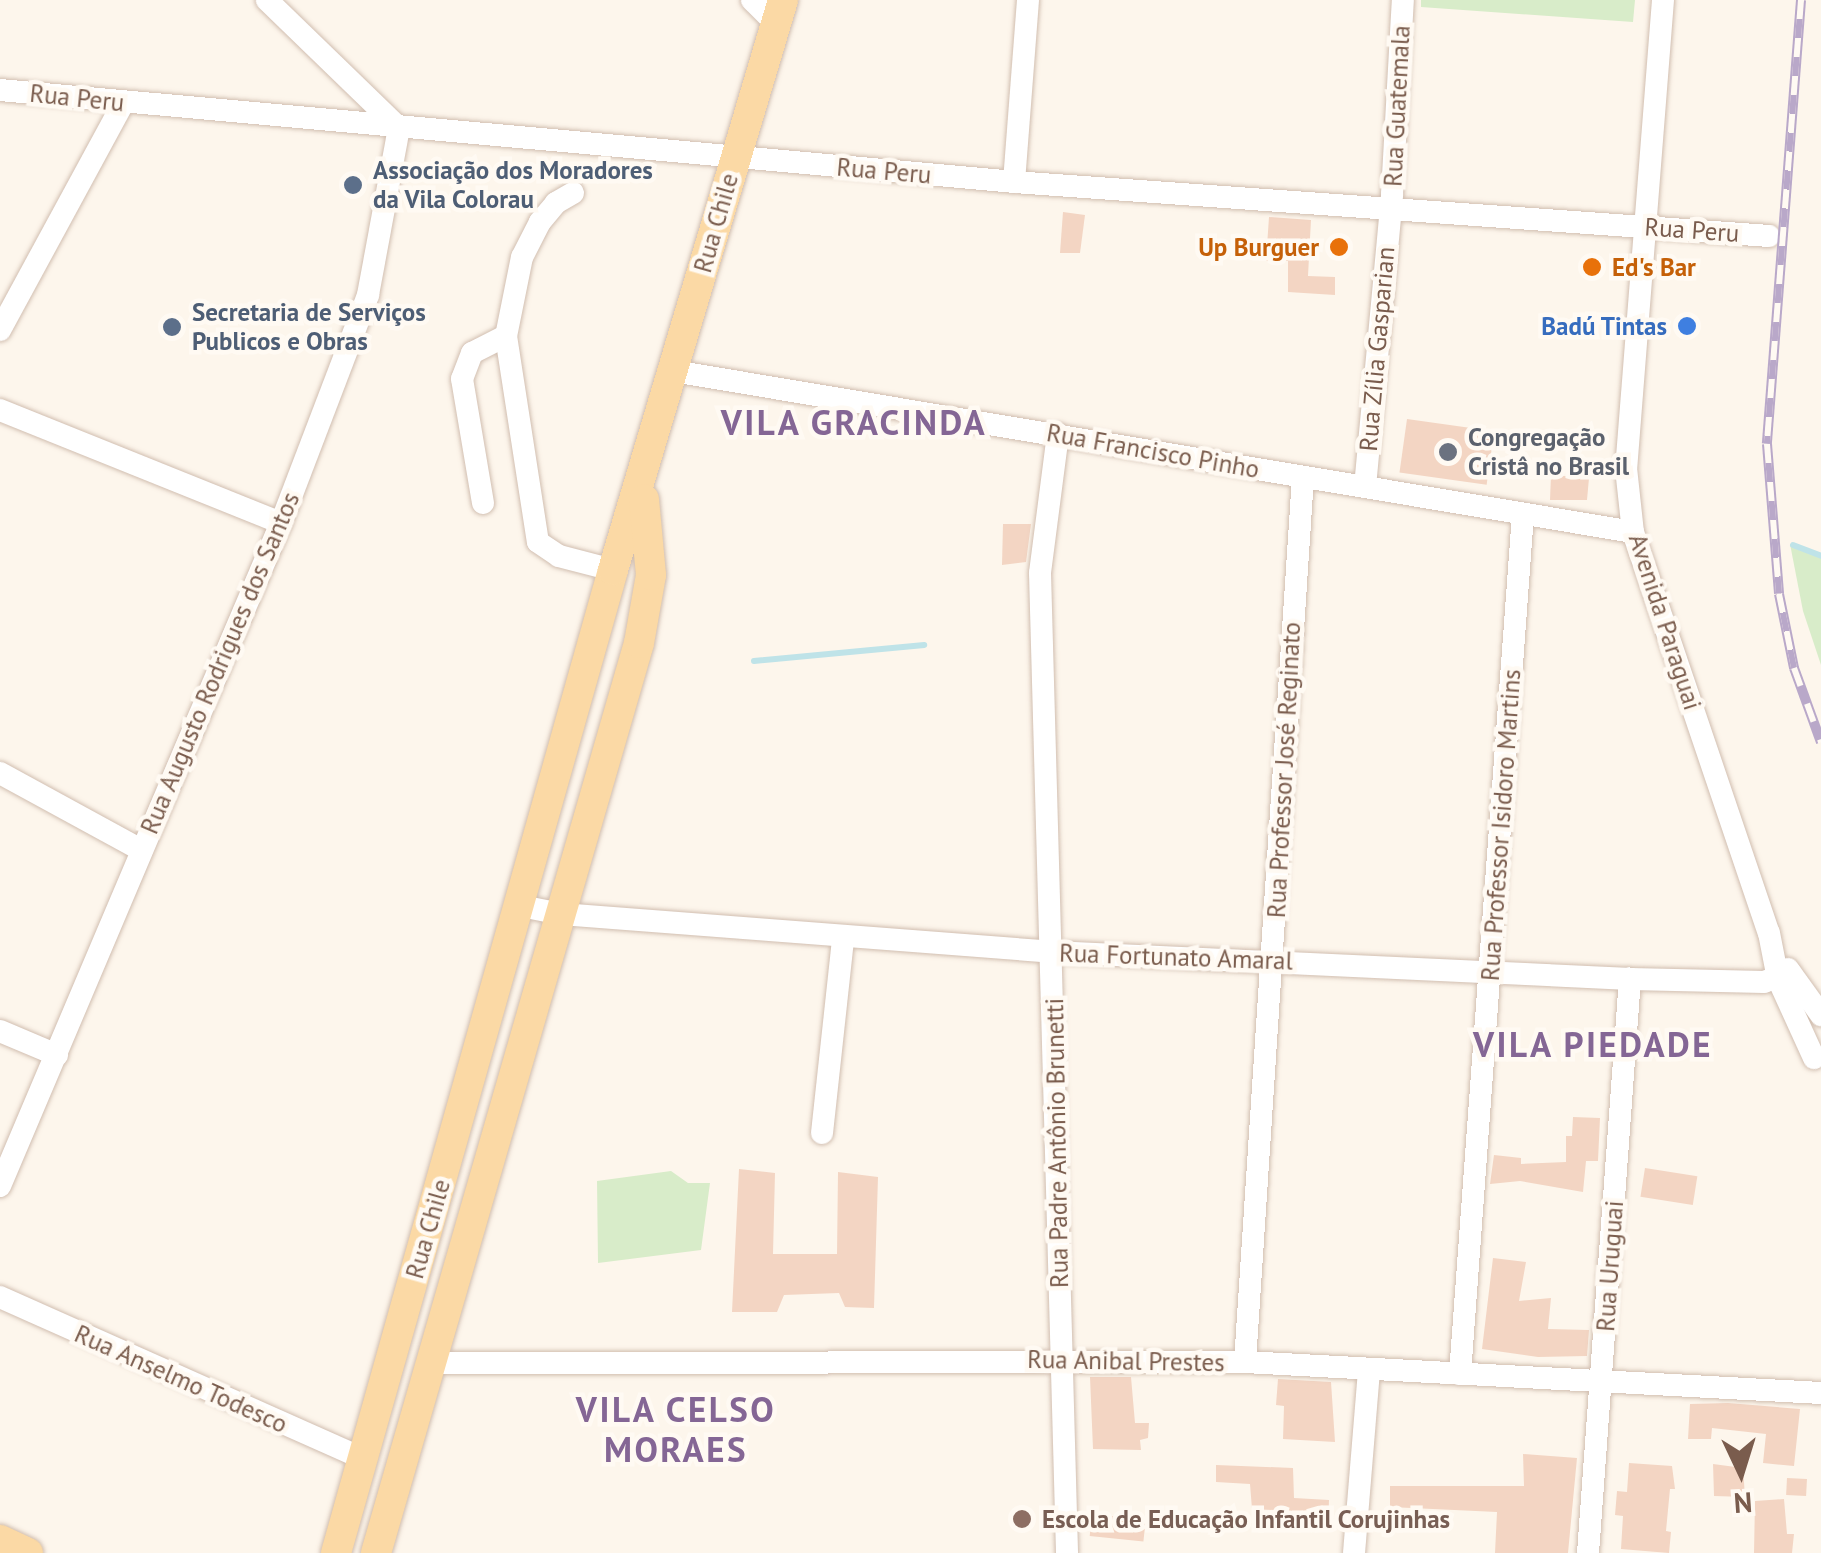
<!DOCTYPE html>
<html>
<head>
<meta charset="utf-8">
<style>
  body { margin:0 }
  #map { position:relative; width:1821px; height:1553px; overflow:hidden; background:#fdf6ec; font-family:"PT Sans",sans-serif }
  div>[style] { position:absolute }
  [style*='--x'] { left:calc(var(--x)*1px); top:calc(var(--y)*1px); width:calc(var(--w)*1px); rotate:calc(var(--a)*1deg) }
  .green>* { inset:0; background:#d8ecc9 }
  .stream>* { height:6px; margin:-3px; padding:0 3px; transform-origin:3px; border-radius:3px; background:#bfe3e8 }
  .building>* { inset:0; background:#f3d5c3; transform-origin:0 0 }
  .roads { filter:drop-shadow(0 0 2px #d1beb0) drop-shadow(0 0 2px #d1beb0) }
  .minor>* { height:22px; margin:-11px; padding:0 11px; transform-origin:11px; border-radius:11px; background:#fff }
  .major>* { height:30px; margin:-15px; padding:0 15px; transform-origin:15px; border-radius:15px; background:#fbd9a5 }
  .rail>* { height:10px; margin-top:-5px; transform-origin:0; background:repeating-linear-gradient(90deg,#fffaf3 0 19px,#b9a8c9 0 38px); box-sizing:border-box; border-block:2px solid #b9a8c9 }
  .dots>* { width:28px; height:28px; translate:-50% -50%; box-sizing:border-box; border:5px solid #fffaf3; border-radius:50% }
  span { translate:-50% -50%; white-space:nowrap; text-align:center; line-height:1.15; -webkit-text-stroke:9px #fffaf3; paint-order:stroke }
  .street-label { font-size:25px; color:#7a5c4d }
  .service-label { font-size:25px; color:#4e5e75; font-weight:700 }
  .left { translate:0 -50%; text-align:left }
  .food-label { font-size:25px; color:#c56008; font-weight:700 }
  .right { translate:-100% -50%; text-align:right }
  .shop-label { font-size:25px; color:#366cbe; font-weight:700 }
  .worship-label { font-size:25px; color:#5b616d; font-weight:700 }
  .education-label { font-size:25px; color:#785e54; font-weight:700 }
  .district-label { font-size:35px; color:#846695; font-weight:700; letter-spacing:2.5px }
  .north { position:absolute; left:1691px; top:1423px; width:100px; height:100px; -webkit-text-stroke:8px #fffaf3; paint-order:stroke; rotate:176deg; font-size:28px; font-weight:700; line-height:40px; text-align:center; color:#7a5c4d }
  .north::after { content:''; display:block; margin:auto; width:35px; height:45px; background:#7a5c4d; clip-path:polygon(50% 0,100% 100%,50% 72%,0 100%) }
</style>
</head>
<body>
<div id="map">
  <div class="green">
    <i style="clip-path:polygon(1421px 0,1635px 0,1633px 22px,1421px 7px)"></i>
    <i style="clip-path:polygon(1790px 544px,1821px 556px,1821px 665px,1803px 611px)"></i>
    <i style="clip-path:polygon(671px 1171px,688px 1183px,710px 1183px,701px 1250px,598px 1263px,597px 1181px)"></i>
  </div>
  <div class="stream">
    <i style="--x:1793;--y:545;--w:30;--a:21"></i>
    <i style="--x:754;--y:661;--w:171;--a:-5.4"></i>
  </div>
  <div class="building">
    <i style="clip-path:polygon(1063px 212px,1085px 215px,1080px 253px,1060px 253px)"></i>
    <i style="clip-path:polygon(1269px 217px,1311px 220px,1308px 276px,1335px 277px,1335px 295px,1288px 292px,1288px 261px,1266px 261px)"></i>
    <i style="left:1407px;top:419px;width:88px;height:54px;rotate:8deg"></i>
    <i style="clip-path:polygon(1551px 475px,1589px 478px,1587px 500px,1550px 500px)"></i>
    <i style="clip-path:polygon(1003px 524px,1031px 524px,1026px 562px,1002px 565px)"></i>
    <i style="clip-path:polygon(1573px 1117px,1600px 1118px,1598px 1161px,1586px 1161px,1583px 1192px,1520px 1181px,1490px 1184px,1494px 1155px,1521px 1158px,1521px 1164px,1566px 1162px,1566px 1136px,1572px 1136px)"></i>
    <i style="left:1645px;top:1168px;width:53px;height:29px;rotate:9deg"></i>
    <i style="clip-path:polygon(739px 1169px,775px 1173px,773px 1254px,837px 1254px,838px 1172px,878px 1177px,874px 1308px,845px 1307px,839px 1293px,784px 1295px,777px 1312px,732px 1312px)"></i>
    <i style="clip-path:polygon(1493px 1258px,1526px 1262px,1519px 1301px,1551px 1298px,1548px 1329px,1589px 1330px,1587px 1356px,1538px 1357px,1482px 1349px)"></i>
    <i style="clip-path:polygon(1090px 1377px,1131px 1377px,1135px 1423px,1149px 1423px,1148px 1438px,1140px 1440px,1141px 1450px,1093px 1449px)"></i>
    <i style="clip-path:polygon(1278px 1379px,1331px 1382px,1335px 1442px,1283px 1439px,1284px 1406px,1276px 1405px)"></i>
    <i style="clip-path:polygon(1728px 1403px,1800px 1409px,1794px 1466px,1763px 1463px,1766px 1434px,1712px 1428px,1711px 1439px,1688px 1439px,1690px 1404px)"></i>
    <i style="clip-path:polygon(1523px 1454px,1577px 1458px,1568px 1553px,1495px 1553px,1497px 1512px,1390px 1507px,1390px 1486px,1524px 1486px)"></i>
    <i style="clip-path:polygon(1629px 1463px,1672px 1466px,1675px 1489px,1670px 1489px,1666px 1531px,1671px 1532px,1669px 1553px,1621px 1549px,1623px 1516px,1615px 1515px,1617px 1491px,1627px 1492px)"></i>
    <i style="clip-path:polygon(1713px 1464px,1743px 1468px,1745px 1497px,1714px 1496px)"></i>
    <i style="clip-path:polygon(1216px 1465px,1293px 1468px,1294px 1498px,1329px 1500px,1328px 1528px,1281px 1523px,1274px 1510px,1252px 1509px,1250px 1484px,1216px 1482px)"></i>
    <i style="left:1787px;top:1478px;width:20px;height:17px;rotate:3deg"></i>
    <i style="clip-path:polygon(1784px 1499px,1787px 1534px,1794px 1534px,1792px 1553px,1754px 1553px,1755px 1501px)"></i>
    <i style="left:1092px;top:1514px;width:54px;height:22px;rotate:6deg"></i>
  </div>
  <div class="roads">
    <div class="minor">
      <i style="--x:752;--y:0;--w:34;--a:45"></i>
      <i style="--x:1663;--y:0;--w:469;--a:94.5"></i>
      <i style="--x:1626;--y:468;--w:64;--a:83.8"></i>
      <i style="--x:1633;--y:532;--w:423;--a:71.3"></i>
      <i style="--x:1769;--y:933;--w:47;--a:78.9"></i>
      <i style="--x:1778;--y:979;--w:87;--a:65.5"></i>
      <i style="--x:0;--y:90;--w:1018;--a:5.18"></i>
      <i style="--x:1014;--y:182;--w:757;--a:4.09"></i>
      <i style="--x:1014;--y:182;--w:183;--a:-85.6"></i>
      <i style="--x:573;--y:193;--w:20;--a:150"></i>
      <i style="--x:556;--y:203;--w:25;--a:130"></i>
      <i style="--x:540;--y:222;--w:39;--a:117"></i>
      <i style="--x:522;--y:257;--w:81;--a:101.4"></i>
      <i style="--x:506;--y:336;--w:208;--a:81.2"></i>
      <i style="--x:538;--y:542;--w:25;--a:34"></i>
      <i style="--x:559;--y:556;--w:56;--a:14.5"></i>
      <i style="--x:0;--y:330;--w:258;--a:-61.5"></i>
      <i style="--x:673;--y:371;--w:973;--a:9.52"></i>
      <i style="--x:0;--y:410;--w:303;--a:21.9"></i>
      <i style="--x:1058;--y:434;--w:140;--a:97.4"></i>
      <i style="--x:1040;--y:573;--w:980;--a:88.42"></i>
      <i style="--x:1365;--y:487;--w:294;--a:-84.7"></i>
      <i style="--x:1392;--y:194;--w:194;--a:-86.8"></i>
      <i style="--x:483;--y:503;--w:126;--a:-99.6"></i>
      <i style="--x:462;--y:379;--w:28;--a:-69"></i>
      <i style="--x:472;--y:353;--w:38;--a:-27"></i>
      <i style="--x:0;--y:773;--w:161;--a:28.6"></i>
      <i style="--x:521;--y:906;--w:41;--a:11.3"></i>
      <i style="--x:561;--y:914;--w:492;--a:4.4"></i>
      <i style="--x:1052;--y:952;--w:579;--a:2.67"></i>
      <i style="--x:1630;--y:979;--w:134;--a:1.3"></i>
      <i style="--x:1764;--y:982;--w:28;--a:-21"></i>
      <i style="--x:1788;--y:969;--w:57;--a:54.3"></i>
      <i style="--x:0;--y:1031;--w:62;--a:22.8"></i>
      <i style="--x:822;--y:1133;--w:195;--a:-83.8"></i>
      <i style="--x:0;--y:1186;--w:720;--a:-67.03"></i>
      <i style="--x:281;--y:523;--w:244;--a:-69.1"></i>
      <i style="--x:368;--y:295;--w:170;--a:-79.5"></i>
      <i style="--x:399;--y:128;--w:184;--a:-135.9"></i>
      <i style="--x:0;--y:1297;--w:396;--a:24"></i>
      <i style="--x:1245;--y:1362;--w:886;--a:-86.25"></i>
      <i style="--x:430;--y:1363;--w:815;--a:-0.07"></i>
      <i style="--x:1245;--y:1362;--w:577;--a:3.08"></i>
      <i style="--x:1460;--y:1374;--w:862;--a:-85.81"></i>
      <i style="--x:1354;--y:1553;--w:183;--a:-85.3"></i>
      <i style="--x:1588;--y:1553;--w:576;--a:-85.82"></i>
    </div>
    <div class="major">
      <i style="--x:0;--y:1540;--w:31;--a:25"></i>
      <i style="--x:336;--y:1553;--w:1021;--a:-74.26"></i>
      <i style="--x:613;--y:570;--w:595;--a:-73.39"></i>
      <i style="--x:376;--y:1553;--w:947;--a:-73.88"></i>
      <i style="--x:639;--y:643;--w:69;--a:-80"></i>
      <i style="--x:651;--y:575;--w:76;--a:-95.3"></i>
    </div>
  </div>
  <div class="rail">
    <i style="--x:1801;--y:0;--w:445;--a:94.4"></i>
    <i style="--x:1767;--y:444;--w:150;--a:85.4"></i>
    <i style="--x:1779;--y:594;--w:76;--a:78.5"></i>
    <i style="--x:1794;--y:668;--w:79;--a:70"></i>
  </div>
  <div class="dots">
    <i style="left:353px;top:185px;background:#5c6f8a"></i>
    <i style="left:1339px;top:247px;background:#e8710a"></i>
    <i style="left:1592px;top:267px;background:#e8710a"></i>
    <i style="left:1687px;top:326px;background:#3f7fe0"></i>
    <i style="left:172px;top:327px;background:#5c6f8a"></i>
    <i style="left:1448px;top:452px;background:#6b7280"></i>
    <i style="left:1022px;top:1519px;background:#8d6e63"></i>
  </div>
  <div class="street-label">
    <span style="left:77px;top:98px;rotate:6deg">Rua Peru</span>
    <span style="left:1397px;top:106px;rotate:-87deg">Rua Guatemala</span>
    <span style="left:884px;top:171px;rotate:5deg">Rua Peru</span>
    <span style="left:716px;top:223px;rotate:-74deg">Rua Chile</span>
    <span style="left:1692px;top:230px;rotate:4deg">Rua Peru</span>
    <span style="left:1377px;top:349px;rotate:-85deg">Rua Zília Gasparian</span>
    <span style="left:1153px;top:451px;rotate:10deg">Rua Francisco Pinho</span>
    <span style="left:1665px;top:622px;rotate:72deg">Avenida Paraguai</span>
    <span style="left:220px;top:663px;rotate:-67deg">Rua Augusto Rodrigues dos Santos</span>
    <span style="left:1284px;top:770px;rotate:-87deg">Rua Professor José Reginato</span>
    <span style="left:1501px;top:825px;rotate:-86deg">Rua Professor Isidoro Martins</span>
    <span style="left:1176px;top:957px;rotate:2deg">Rua Fortunato Amaral</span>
    <span style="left:1057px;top:1143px;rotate:-91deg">Rua Padre Antônio Brunetti</span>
    <span style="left:428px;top:1229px;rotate:-74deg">Rua Chile</span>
    <span style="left:1610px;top:1266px;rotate:-86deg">Rua Uruguai</span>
    <span style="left:1126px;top:1361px;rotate:1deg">Rua Anibal Prestes</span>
    <span style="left:181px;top:1379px;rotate:24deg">Rua Anselmo Todesco</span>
  </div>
  <div class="service-label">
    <span class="left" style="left:373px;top:185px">Associação dos Moradores<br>da Vila Colorau</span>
    <span class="left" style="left:192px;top:327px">Secretaria de Serviços<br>Publicos e Obras</span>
  </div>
  <div class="food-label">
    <span class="right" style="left:1319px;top:247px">Up Burguer</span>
    <span class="left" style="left:1612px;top:267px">Ed's Bar</span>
  </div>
  <div class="shop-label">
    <span class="right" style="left:1667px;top:326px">Badú Tintas</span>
  </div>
  <div class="worship-label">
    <span class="left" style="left:1468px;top:452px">Congregação<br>Cristâ no Brasil</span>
  </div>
  <div class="education-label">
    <span class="left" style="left:1042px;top:1519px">Escola de Educação Infantil Corujinhas</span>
  </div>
  <div class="district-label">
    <span style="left:854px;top:422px">VILA GRACINDA</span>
    <span style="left:1593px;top:1044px">VILA PIEDADE</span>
    <span style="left:676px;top:1429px">VILA CELSO<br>MORAES</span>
  </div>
  <div class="north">N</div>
</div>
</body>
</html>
